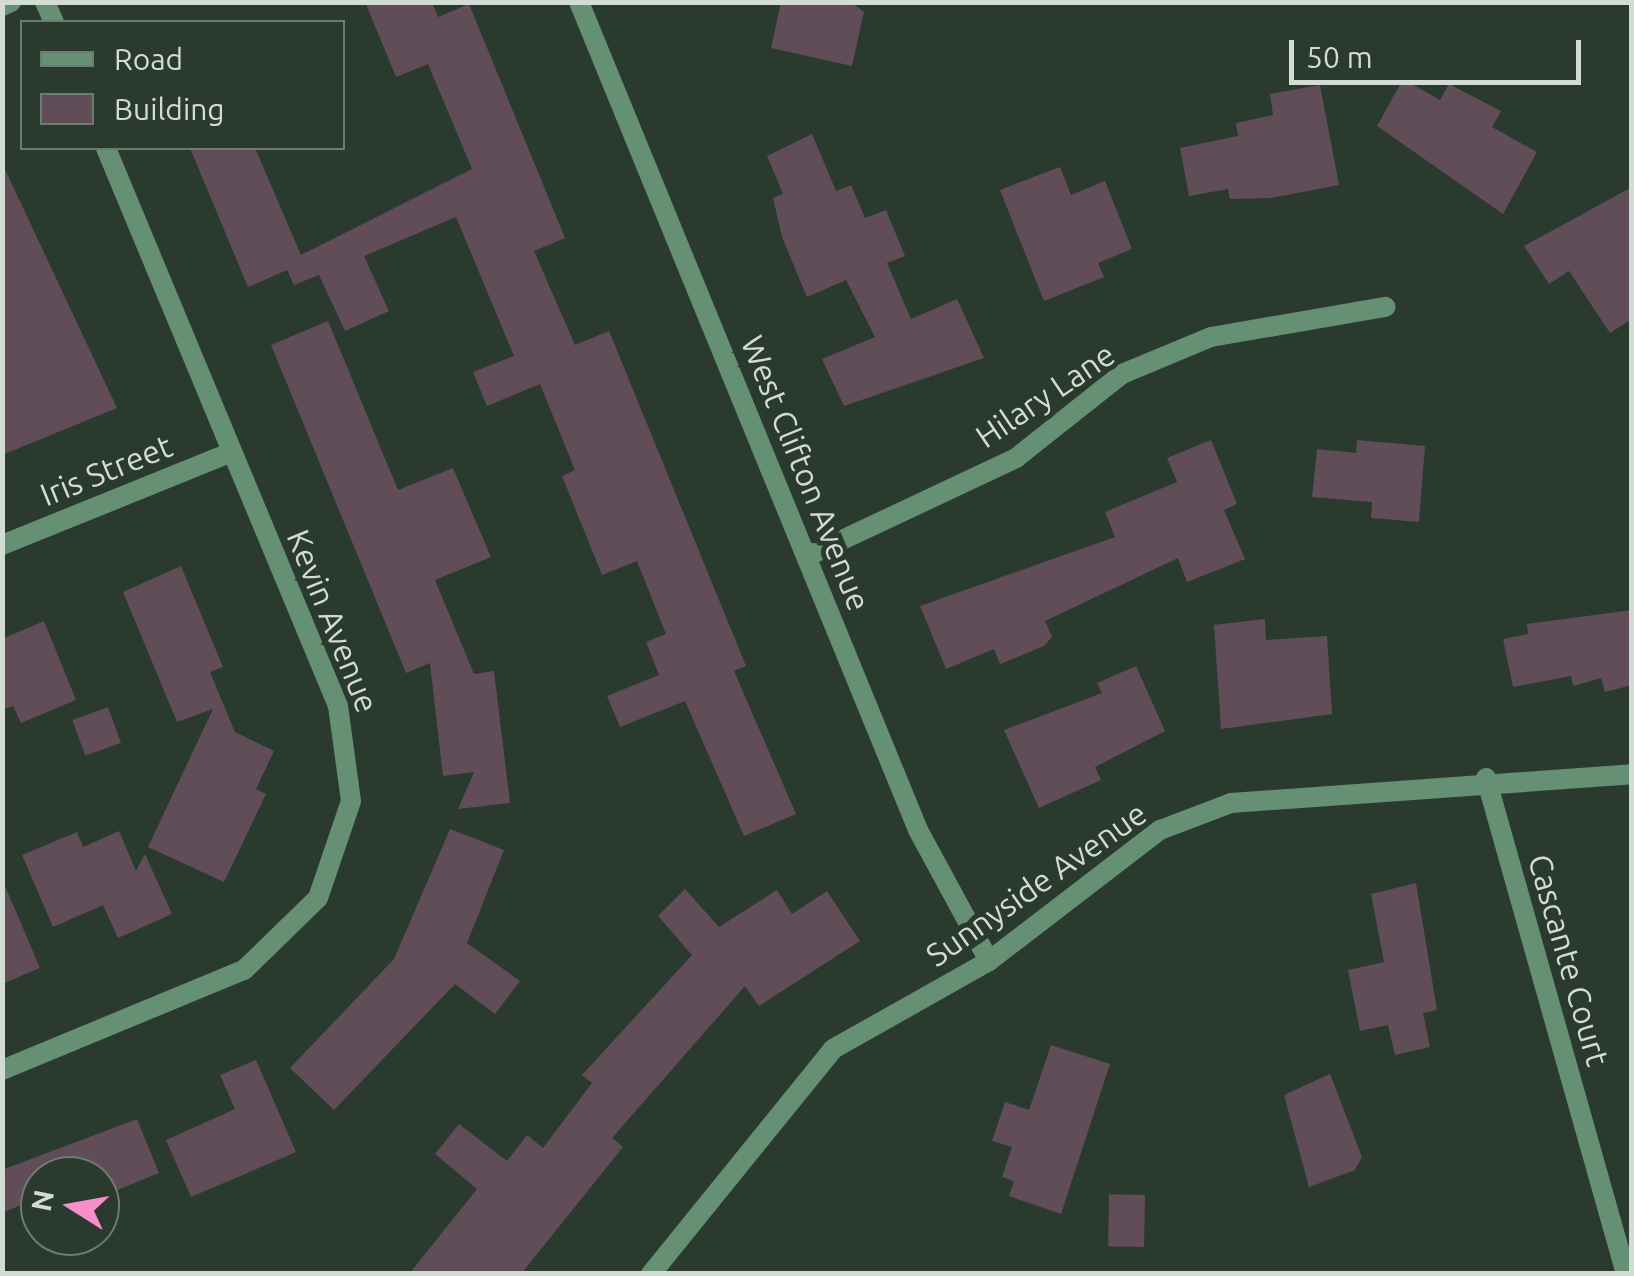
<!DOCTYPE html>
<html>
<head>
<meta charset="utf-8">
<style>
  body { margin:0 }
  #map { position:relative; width:1634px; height:1276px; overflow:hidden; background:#2a3a2f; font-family:Ubuntu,sans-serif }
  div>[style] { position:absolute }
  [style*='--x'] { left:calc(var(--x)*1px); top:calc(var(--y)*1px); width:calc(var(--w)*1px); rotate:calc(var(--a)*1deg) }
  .building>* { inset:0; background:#604d57; transform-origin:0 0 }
  .street>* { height:20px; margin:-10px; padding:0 10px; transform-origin:10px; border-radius:10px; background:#669073 }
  span { translate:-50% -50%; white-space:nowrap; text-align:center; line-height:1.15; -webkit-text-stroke:10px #2a3a2f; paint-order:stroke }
  .street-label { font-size:32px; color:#d2dcd4 }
  .frame { position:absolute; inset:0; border:5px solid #d2dcd4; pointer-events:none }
  .legend { position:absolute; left:20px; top:20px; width:325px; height:130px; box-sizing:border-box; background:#2a3a2f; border:2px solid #6d7b71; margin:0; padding:12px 18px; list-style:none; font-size:30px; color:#d2dcd4 }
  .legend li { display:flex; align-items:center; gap:20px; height:50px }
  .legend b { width:50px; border:2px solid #6d7b71 }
  .north { position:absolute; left:20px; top:1156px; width:100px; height:100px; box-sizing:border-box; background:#2a3a2f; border:2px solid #6d7b71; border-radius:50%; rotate:281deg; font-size:28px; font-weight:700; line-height:40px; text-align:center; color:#d2dcd4 }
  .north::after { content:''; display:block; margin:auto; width:35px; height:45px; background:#f98fca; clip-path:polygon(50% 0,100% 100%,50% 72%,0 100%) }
  .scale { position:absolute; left:1289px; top:40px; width:292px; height:45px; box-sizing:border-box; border:5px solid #d2dcd4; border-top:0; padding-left:12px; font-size:30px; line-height:35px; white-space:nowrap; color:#d2dcd4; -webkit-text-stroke:8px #2a3a2f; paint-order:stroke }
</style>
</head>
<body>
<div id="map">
  <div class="building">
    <i style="clip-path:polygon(365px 2px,432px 2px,438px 17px,469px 4px,565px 238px,534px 251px,575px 345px,609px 331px,746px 666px,734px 671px,796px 814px,744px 836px,685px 701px,620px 727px,607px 696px,659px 675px,646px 642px,666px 634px,637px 561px,602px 575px,562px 476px,575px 470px,540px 384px,487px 406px,473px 372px,514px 356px,456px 217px,364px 256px,389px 311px,345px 331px,319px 275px,294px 285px,287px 270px,248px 287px,190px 148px,255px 148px,301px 255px,472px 169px,428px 64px,396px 77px)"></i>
    <i style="clip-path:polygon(781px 2px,851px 2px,864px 12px,852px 66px,771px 48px)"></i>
    <i style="clip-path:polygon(1403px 79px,1440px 100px,1449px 84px,1501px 111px,1492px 127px,1537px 152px,1503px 214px,1377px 126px)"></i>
    <i style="clip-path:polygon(1320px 85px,1339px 185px,1271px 198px,1230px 199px,1228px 189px,1189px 196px,1180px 148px,1238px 136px,1236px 123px,1273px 115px,1270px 94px)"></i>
    <i style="clip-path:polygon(812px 134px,836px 191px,851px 185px,865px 218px,886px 210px,905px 256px,887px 263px,911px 319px,957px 299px,984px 358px,844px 406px,822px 359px,875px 337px,846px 280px,807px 297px,782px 237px,773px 198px,783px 194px,767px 156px)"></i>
    <i style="clip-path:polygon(2px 163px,117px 408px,2px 455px)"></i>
    <i style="clip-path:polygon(1060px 167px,1071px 195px,1105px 181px,1132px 249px,1098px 263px,1104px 277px,1044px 301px,1000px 190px)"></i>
    <i style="clip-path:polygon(1632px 187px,1632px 319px,1610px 333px,1569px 271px,1549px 284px,1524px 246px)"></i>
    <i style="clip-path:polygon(328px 321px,398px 490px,453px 468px,491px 557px,435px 580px,474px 674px,494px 671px,510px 803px,458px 809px,474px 772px,443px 776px,430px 663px,406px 673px,271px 345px)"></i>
    <i style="clip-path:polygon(1211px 440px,1237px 504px,1224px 510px,1245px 559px,1187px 582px,1178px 558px,1045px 621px,1052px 637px,1044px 646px,1000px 664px,994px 649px,946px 669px,920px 606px,1115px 537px,1105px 512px,1177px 482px,1167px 458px)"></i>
    <i style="clip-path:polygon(1357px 440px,1425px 446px,1419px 522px,1371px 518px,1372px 502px,1312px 497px,1317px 449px,1356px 453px)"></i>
    <i style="clip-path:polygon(181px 566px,223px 667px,210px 672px,235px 732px,274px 751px,256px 789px,266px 794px,224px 882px,148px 847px,213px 709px,177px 722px,123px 592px)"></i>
    <i style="clip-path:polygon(1632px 610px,1632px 685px,1605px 692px,1601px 678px,1573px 686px,1571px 676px,1513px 687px,1503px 639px,1528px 634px,1527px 624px)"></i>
    <i style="clip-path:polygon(1265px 619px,1266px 640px,1327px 636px,1332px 714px,1221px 729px,1214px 625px)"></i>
    <i style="clip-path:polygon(44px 621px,76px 700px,21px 723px,13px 706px,2px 710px,2px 639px)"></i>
    <i style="clip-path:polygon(1136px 666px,1165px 731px,1095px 767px,1101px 780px,1039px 808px,1004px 730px,1102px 693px,1097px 683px)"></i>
    <i style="left:108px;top:707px;width:38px;height:38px;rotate:70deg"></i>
    <i style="clip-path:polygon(450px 829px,504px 850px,467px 943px,520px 981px,495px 1014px,455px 984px,334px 1110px,290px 1068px,394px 959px)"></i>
    <i style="clip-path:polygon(119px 831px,136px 871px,145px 854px,172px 914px,118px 938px,103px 905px,53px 927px,22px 855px,77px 832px,83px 847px)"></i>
    <i style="clip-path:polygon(2px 879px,40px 968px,2px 984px)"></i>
    <i style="clip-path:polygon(1416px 883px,1437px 1010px,1423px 1013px,1430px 1047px,1395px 1055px,1388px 1025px,1360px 1031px,1348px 970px,1384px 962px,1371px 894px)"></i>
    <i style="clip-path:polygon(685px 889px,719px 927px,777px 890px,792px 914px,827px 891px,860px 941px,759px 1006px,745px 986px,612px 1138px,623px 1147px,521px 1274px,409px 1274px,477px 1189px,435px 1154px,459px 1124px,507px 1161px,527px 1135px,543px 1148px,592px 1083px,582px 1075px,692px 955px,658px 916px)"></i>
    <i style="clip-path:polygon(1051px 1045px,1110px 1064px,1061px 1214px,1009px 1196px,1014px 1181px,1002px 1177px,1012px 1147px,992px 1141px,1005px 1102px,1029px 1110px)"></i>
    <i style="clip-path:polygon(256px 1060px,296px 1152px,191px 1197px,166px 1140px,235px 1109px,220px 1075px)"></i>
    <i style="clip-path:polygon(1330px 1074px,1362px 1157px,1355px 1170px,1309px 1187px,1284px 1095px)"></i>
    <i style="clip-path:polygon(137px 1119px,159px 1173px,100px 1197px,100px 1176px,40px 1176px,40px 1197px,2px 1213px,2px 1170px)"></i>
    <i style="left:1145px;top:1195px;width:52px;height:36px;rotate:91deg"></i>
  </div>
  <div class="street">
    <i style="--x:45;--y:2;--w:22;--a:66"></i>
    <i style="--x:579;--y:2;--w:895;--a:67.73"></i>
    <i style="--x:918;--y:830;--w:149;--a:61.5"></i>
    <i style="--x:2;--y:6;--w:10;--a:-24"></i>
    <i style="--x:2;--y:545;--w:248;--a:-22"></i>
    <i style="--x:808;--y:556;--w:230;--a:-25.2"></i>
    <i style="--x:1016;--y:458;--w:135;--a:-38.4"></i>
    <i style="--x:1122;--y:374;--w:96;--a:-22.6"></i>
    <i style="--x:1211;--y:337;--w:177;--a:-9.8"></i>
    <i style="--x:1486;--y:778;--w:515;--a:74.24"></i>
    <i style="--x:2;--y:1070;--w:262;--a:-22.5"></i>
    <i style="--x:244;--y:970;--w:103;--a:-44.2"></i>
    <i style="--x:318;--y:898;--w:102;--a:-71.2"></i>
    <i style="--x:351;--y:801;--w:96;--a:-97.8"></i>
    <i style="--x:338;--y:706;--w:604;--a:-112.58"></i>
    <i style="--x:651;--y:1274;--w:289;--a:-51"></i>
    <i style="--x:833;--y:1049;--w:179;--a:-29.4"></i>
    <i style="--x:989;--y:961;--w:215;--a:-37.5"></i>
    <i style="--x:1160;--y:830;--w:76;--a:-20.8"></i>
    <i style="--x:1231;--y:803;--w:402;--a:-4.1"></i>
  </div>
  <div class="street-label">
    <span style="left:1045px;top:395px;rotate:-34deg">Hilary Lane</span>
    <span style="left:106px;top:470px;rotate:-22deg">Iris Street</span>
    <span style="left:806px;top:473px;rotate:68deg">West Clifton Avenue</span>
    <span style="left:333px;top:621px;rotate:68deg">Kevin Avenue</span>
    <span style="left:1036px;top:884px;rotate:-35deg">Sunnyside Avenue</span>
    <span style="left:1569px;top:960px;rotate:74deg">Cascante Court</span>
  </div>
  <div class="frame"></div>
  <ul class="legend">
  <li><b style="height:12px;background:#669073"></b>Road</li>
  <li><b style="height:28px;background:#604d57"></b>Building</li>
  </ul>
  <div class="north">N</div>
  <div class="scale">50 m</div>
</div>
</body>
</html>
